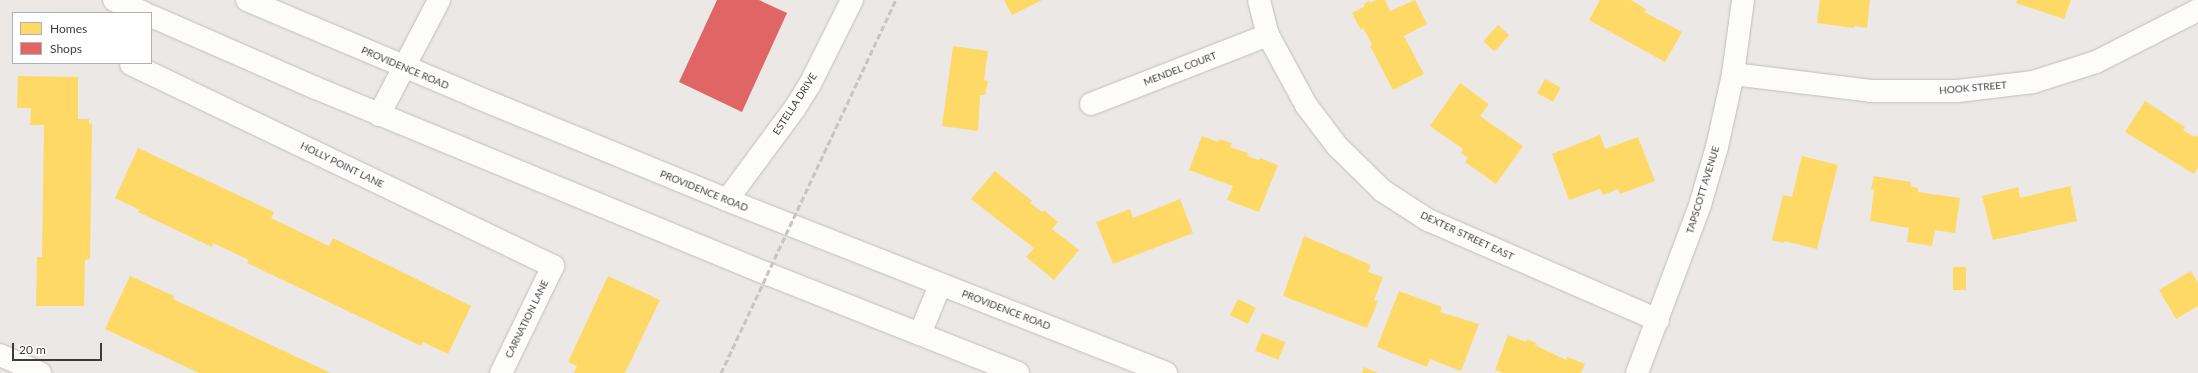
<!DOCTYPE html>
<html>
<head>
<meta charset="utf-8">
<style>
  body { margin:0 }
  #map { position:relative; width:2198px; height:373px; overflow:hidden; background:#ebe8e6; font-family:Lato,sans-serif }
  div>[style] { position:absolute }
  [style*='--x'] { left:calc(var(--x)*1px); top:calc(var(--y)*1px); width:calc(var(--w)*1px); rotate:calc(var(--a)*1deg) }
  .homes>* { inset:0; background:#ffd966; transform-origin:0 0 }
  .shops>* { inset:0; background:#e06666 }
  .roads { filter:drop-shadow(0 0 1px #c0bdbb) drop-shadow(0 0 1px #c0bdbb) }
  .minor>* { height:22px; margin:-11px; padding:0 11px; transform-origin:11px; border-radius:11px; background:#fcfcfb }
  .major>* { height:22px; margin:-11px; padding:0 11px; transform-origin:11px; border-radius:11px; background:#fcfcfb }
  .rail>* { height:3px; margin-top:-1.5px; transform-origin:0; background:repeating-linear-gradient(90deg,#c6c5c5 0 6px,transparent 0 9px) }
  span { translate:-50% -50%; white-space:nowrap; text-align:center; line-height:1.15; -webkit-text-stroke:4px #fff; paint-order:stroke }
  .street-label { font-size:10px; color:#3e3c3a }
  .legend { position:absolute; left:12px; top:12px; width:140px; height:52px; box-sizing:border-box; background:#fff; border:1px solid #b2b1b0; margin:0; padding:5px 7px; list-style:none; font-size:12px; color:#3e3c3a }
  .legend li { display:flex; align-items:center; gap:8px; height:20px }
  .legend b { width:20px; border:1px solid #b2b1b0 }
  .scale { position:absolute; left:12px; top:343px; width:90px; height:18px; box-sizing:border-box; border:2px solid #3e3c3a; border-top:0; padding-left:5px; font-size:12px; line-height:14px; white-space:nowrap; color:#3e3c3a; -webkit-text-stroke:3px #fff; paint-order:stroke }
</style>
</head>
<body>
<div id="map">
  <div class="homes">
    <i style="clip-path:polygon(1004px 0,1042px 0,1012px 15px)"></i>
    <i style="clip-path:polygon(1377px 0,1385px 0,1390px 11px,1415px 0,1427px 24px,1404px 36px,1424px 74px,1393px 90px,1370px 46px,1372px 44px,1363px 28px,1361px 30px,1352px 13px,1365px 6px,1364px 4px,1369px 1px,1370px 3px)"></i>
    <i style="clip-path:polygon(1600px 0,1631px 0,1646px 9px,1644px 12px,1682px 32px,1665px 62px,1589px 20px)"></i>
    <i style="clip-path:polygon(1820px 0,1870px 0,1867px 28px,1855px 26px,1854px 28px,1817px 23px)"></i>
    <i style="clip-path:polygon(2017px 0,2071px 0,2064px 19px,2016px 3px)"></i>
    <i style="left:1498px;top:25px;width:15px;height:22px;rotate:42deg"></i>
    <i style="clip-path:polygon(953px 46px,988px 51px,984px 80px,988px 81px,985px 95px,980px 95px,978px 131px,942px 126px)"></i>
    <i style="clip-path:polygon(18px 76px,78px 77px,78px 119px,89px 119px,89px 123px,92px 124px,90px 259px,85px 260px,84px 306px,36px 306px,37px 257px,42px 257px,44px 125px,30px 125px,31px 108px,17px 108px)"></i>
    <i style="left:1545px;top:79px;width:18px;height:16px;rotate:29deg"></i>
    <i style="clip-path:polygon(1460px 83px,1489px 104px,1480px 116px,1523px 146px,1496px 184px,1465px 162px,1468px 158px,1461px 153px,1463px 149px,1430px 126px)"></i>
    <i style="clip-path:polygon(2145px 101px,2185px 127px,2183px 130px,2194px 137px,2196px 135px,2198px 137px,2198px 167px,2194px 174px,2125px 132px)"></i>
    <i style="clip-path:polygon(1600px 135px,1605px 149px,1638px 137px,1655px 181px,1620px 194px,1618px 189px,1603px 195px,1600px 189px,1569px 200px,1552px 154px)"></i>
    <i style="clip-path:polygon(1202px 136px,1218px 142px,1219px 139px,1232px 143px,1230px 147px,1248px 153px,1247px 156px,1259px 160px,1260px 158px,1278px 165px,1259px 212px,1227px 200px,1233px 186px,1189px 170px)"></i>
    <i style="clip-path:polygon(138px 148px,274px 212px,271px 218px,329px 246px,333px 238px,471px 306px,448px 354px,423px 342px,421px 346px,247px 263px,249px 260px,213px 243px,212px 247px,138px 212px,140px 210px,115px 198px)"></i>
    <i style="clip-path:polygon(1802px 156px,1838px 165px,1817px 249px,1785px 241px,1784px 243px,1772px 240px,1783px 195px,1792px 197px)"></i>
    <i style="clip-path:polygon(995px 171px,1032px 201px,1030px 203px,1042px 212px,1044px 210px,1058px 222px,1052px 229px,1079px 250px,1054px 280px,1026px 257px,1034px 248px,971px 199px)"></i>
    <i style="clip-path:polygon(1874px 176px,1911px 182px,1910px 186px,1918px 188px,1918px 192px,1960px 198px,1955px 233px,1935px 230px,1932px 246px,1907px 242px,1909px 228px,1870px 221px,1874px 190px,1871px 189px)"></i>
    <i style="clip-path:polygon(2070px 186px,2077px 221px,1993px 240px,1982px 196px,2018px 187px,2020px 198px)"></i>
    <i style="clip-path:polygon(1180px 199px,1193px 233px,1113px 264px,1096px 222px,1130px 209px,1133px 218px)"></i>
    <i style="clip-path:polygon(1304px 236px,1371px 265px,1368px 272px,1383px 277px,1374px 300px,1378px 301px,1367px 328px,1283px 296px)"></i>
    <i style="left:1953px;top:267px;width:13px;height:23px"></i>
    <i style="clip-path:polygon(2191px 271px,2198px 283px,2198px 306px,2176px 319px,2159px 290px)"></i>
    <i style="clip-path:polygon(130px 276px,174px 296px,173px 299px,331px 373px,199px 373px,105px 329px)"></i>
    <i style="clip-path:polygon(608px 276px,660px 300px,625px 373px,574px 373px,577px 366px,568px 362px)"></i>
    <i style="clip-path:polygon(1399px 291px,1442px 307px,1440px 312px,1479px 324px,1461px 371px,1430px 359px,1427px 367px,1377px 347px)"></i>
    <i style="left:1238px;top:299px;width:20px;height:18px;rotate:27deg"></i>
    <i style="left:1262px;top:333px;width:25px;height:19px;rotate:21deg"></i>
    <i style="clip-path:polygon(1508px 335px,1526px 342px,1527px 339px,1536px 343px,1535px 345px,1566px 360px,1567px 357px,1585px 364px,1581px 373px,1503px 373px,1495px 370px)"></i>
    <i style="clip-path:polygon(1364px 367px,1378px 373px,1362px 373px)"></i>
  </div>
  <div class="shops">
    <i style="clip-path:polygon(717px 0,759px 0,787px 13px,742px 112px,679px 82px)"></i>
  </div>
  <div class="roads">
    <div class="minor">
      <i style="--x:1259;--y:0;--w:36;--a:76"></i>
      <i style="--x:1268;--y:35;--w:80;--a:61.5"></i>
      <i style="--x:1306;--y:105;--w:51;--a:52.9"></i>
      <i style="--x:1337;--y:146;--w:64;--a:44.4"></i>
      <i style="--x:1383;--y:191;--w:54;--a:32.8"></i>
      <i style="--x:1428;--y:220;--w:251;--a:23.5"></i>
      <i style="--x:131;--y:64;--w:468;--a:25.6"></i>
      <i style="--x:553;--y:266;--w:119;--a:115.9"></i>
      <i style="--x:1733;--y:74;--w:139;--a:7"></i>
      <i style="--x:1871;--y:91;--w:87;--a:0"></i>
      <i style="--x:1958;--y:91;--w:76;--a:-6.8"></i>
      <i style="--x:2033;--y:82;--w:66;--a:-17.6"></i>
      <i style="--x:2096;--y:62;--w:114;--a:-27"></i>
      <i style="--x:1091;--y:104;--w:190;--a:-21.3"></i>
      <i style="--x:379;--y:115;--w:130;--a:-62.4"></i>
      <i style="--x:727;--y:200;--w:114;--a:-53.5"></i>
      <i style="--x:795;--y:108;--w:28;--a:-58"></i>
      <i style="--x:810;--y:84;--w:94;--a:-63.4"></i>
      <i style="--x:920;--y:334;--w:53;--a:-67.8"></i>
      <i style="--x:0;--y:355;--w:44;--a:24.2"></i>
      <i style="--x:1637;--y:373;--w:179;--a:-69.4"></i>
      <i style="--x:1700;--y:205;--w:60;--a:-73.7"></i>
      <i style="--x:1717;--y:147;--w:75;--a:-77.6"></i>
      <i style="--x:1733;--y:74;--w:75;--a:-82.3"></i>
    </div>
    <div class="major">
      <i style="--x:114;--y:0;--w:33;--a:23"></i>
      <i style="--x:247;--y:0;--w:246;--a:22.9"></i>
      <i style="--x:474;--y:96;--w:274;--a:22.3"></i>
      <i style="--x:727;--y:200;--w:472;--a:21.5"></i>
      <i style="--x:151;--y:16;--w:180;--a:23.6"></i>
      <i style="--x:316;--y:88;--w:489;--a:22.4"></i>
      <i style="--x:768;--y:274;--w:269;--a:21.6"></i>
    </div>
  </div>
  <div class="rail">
    <i style="--x:721;--y:373;--w:412;--a:-64.9"></i>
  </div>
  <div class="street-label">
    <span style="left:405px;top:68px;rotate:23deg">PROVIDENCE ROAD</span>
    <span style="left:1180px;top:69px;rotate:-21deg">MENDEL COURT</span>
    <span style="left:1973px;top:88px;rotate:-5deg">HOOK STREET</span>
    <span style="left:795px;top:104px;rotate:-57deg">ESTELLA DRIVE</span>
    <span style="left:342px;top:165px;rotate:26deg">HOLLY POINT LANE</span>
    <span style="left:1703px;top:190px;rotate:-73deg">TAPSCOTT AVENUE</span>
    <span style="left:704px;top:191px;rotate:22deg">PROVIDENCE ROAD</span>
    <span style="left:1467px;top:236px;rotate:25deg">DEXTER STREET EAST</span>
    <span style="left:1006px;top:310px;rotate:21deg">PROVIDENCE ROAD</span>
    <span style="left:527px;top:319px;rotate:-64deg">CARNATION LANE</span>
  </div>
  <ul class="legend">
  <li><b style="height:11px;background:#ffd966"></b>Homes</li>
  <li><b style="height:11px;background:#e06666"></b>Shops</li>
  </ul>
  <div class="scale">20 m</div>
</div>
</body>
</html>
